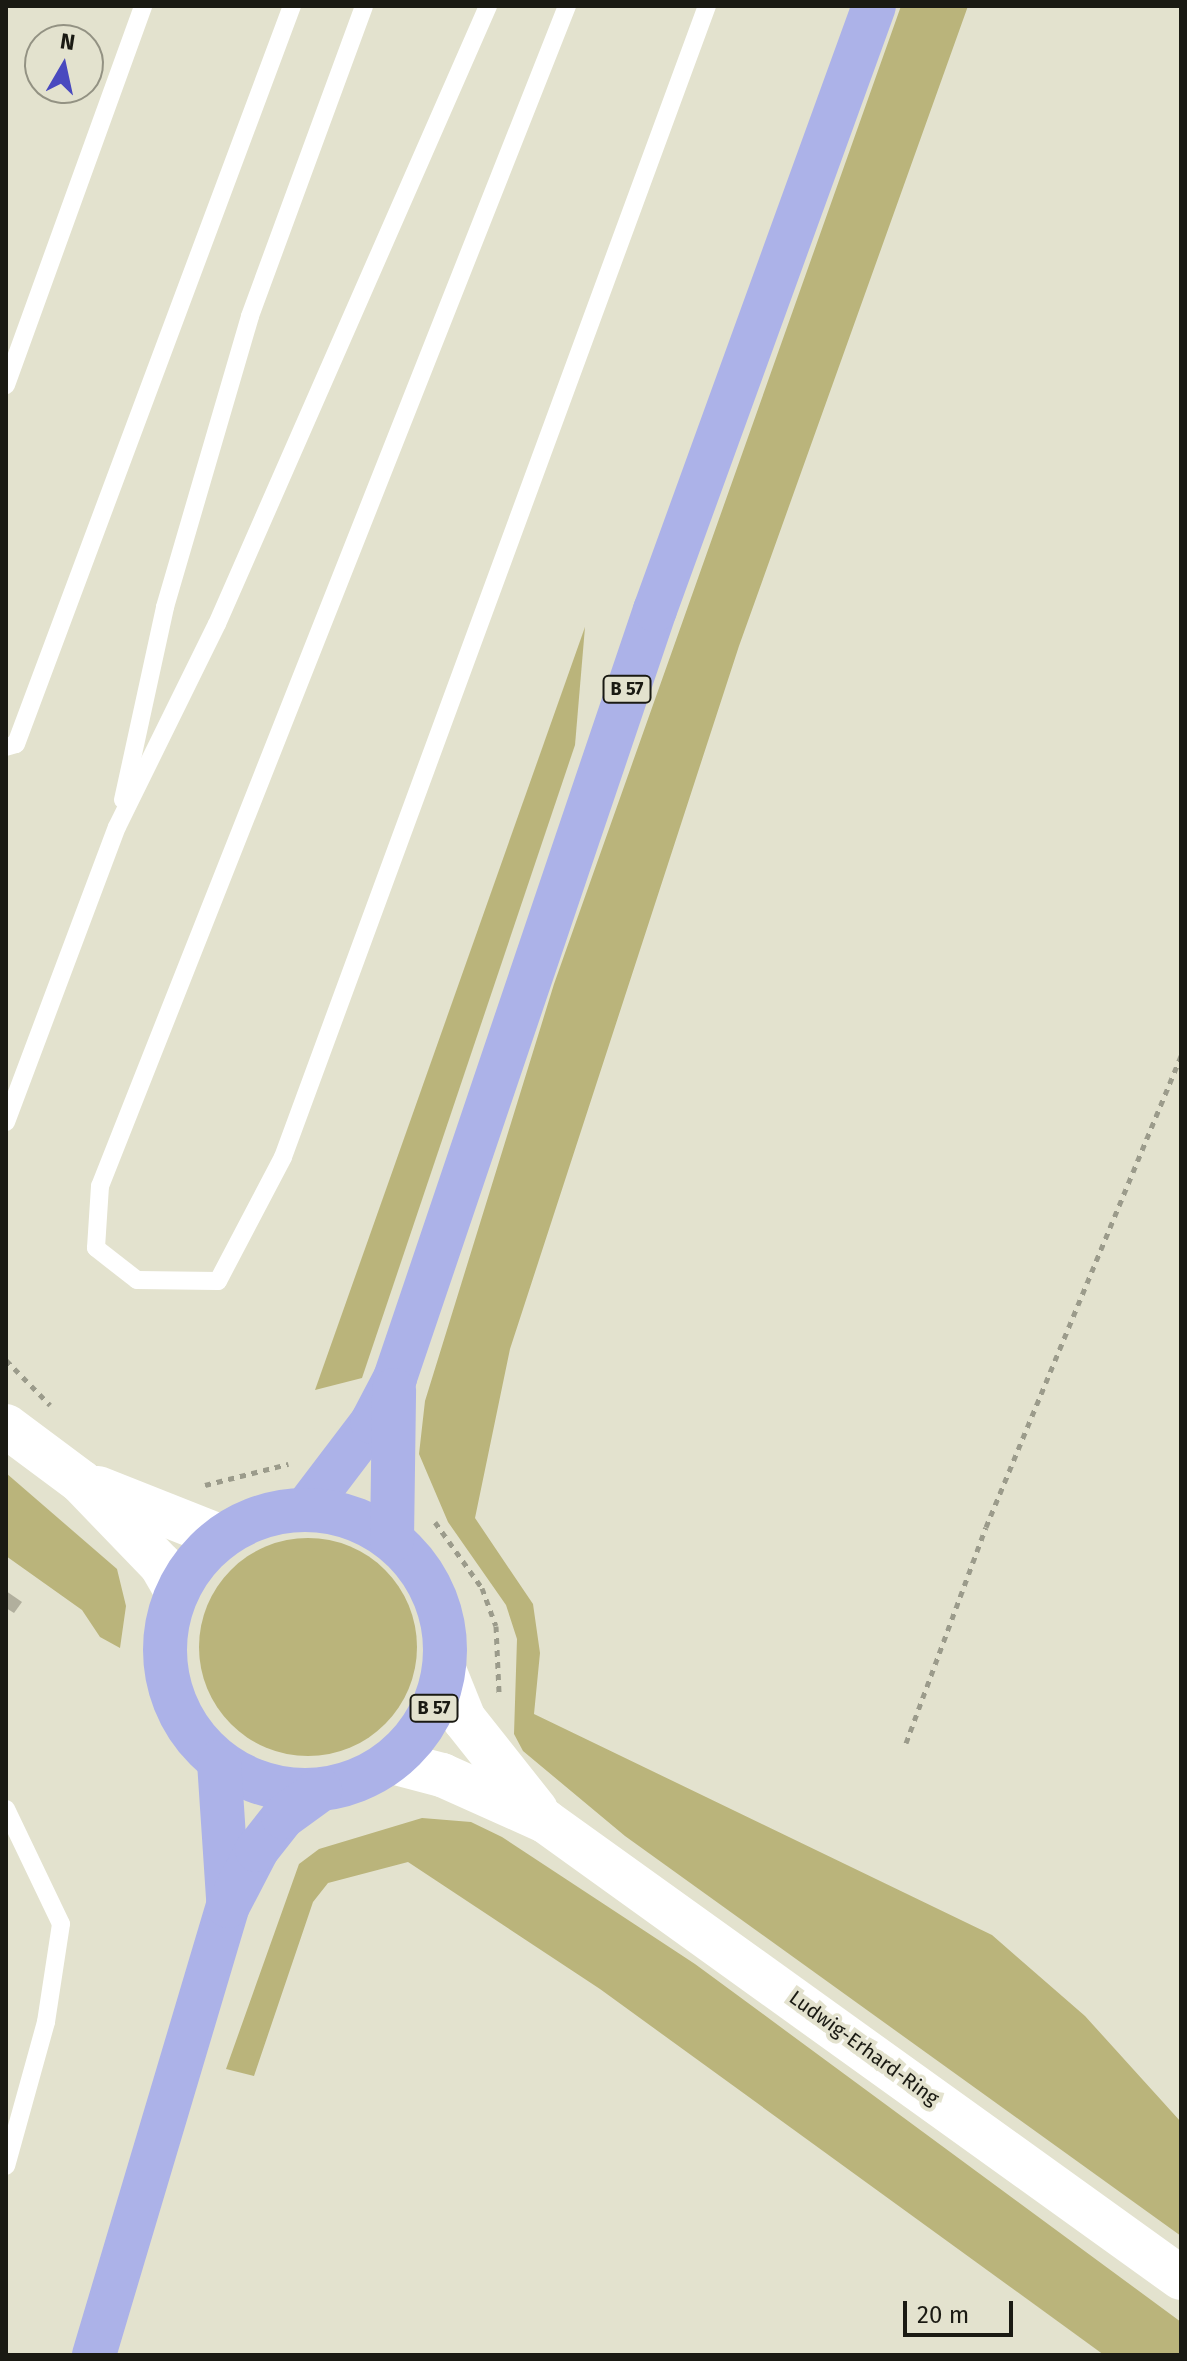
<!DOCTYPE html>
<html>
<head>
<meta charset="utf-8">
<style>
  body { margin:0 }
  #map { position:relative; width:1187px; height:2361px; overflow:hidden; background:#e3e2ce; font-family:"Fira Sans",sans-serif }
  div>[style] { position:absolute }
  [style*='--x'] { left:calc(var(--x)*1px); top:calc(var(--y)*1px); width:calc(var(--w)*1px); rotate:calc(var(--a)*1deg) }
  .green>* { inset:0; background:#bab47b }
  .round { border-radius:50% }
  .building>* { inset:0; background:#b1af9d }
  .path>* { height:5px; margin-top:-2.5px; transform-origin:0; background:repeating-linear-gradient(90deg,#9b9b8b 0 6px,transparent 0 12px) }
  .lane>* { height:18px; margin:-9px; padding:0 9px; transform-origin:9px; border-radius:9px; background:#fff }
  .secondary>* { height:44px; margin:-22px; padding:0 22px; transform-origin:22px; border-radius:22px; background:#fff }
  .primary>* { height:44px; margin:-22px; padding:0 22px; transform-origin:22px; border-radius:22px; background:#acb2e8 }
  .primary>.ring { margin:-22px; padding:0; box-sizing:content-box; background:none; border:44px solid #acb2e8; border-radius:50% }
  span { translate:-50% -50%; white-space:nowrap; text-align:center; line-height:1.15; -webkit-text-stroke:8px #e3e2ce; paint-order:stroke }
  .shield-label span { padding:2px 6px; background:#e3e2ce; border:2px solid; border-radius:6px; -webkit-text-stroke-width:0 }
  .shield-label { font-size:18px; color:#1a1a13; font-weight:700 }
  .street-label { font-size:20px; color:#1a1a13 }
  .frame { position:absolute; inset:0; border:8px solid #1a1a13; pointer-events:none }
  .north { position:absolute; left:24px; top:24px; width:80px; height:80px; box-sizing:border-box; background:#e3e2ce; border:2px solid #939283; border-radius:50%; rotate:9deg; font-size:22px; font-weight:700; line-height:32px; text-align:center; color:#1a1a13 }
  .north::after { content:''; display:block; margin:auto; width:28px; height:36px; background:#4949bf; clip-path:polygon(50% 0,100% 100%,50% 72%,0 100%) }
  .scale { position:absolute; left:903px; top:2301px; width:110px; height:36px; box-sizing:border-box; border:4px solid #1a1a13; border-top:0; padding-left:10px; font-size:24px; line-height:28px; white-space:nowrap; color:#1a1a13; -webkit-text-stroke:6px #e3e2ce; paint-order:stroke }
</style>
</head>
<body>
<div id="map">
  <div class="green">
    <i style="clip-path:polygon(901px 6px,968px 6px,739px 646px,510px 1349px,475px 1518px,533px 1604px,540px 1653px,534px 1714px,992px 1935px,1085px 2016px,1181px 2122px,1181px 2236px,625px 1836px,523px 1751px,514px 1734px,517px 1639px,506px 1605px,448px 1522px,419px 1454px,425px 1401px,554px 984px)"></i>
    <i style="clip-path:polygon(585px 627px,575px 745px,362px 1378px,315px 1390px)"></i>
    <i style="clip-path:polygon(6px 1473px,117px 1569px,126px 1606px,120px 1648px,100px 1637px,82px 1610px,6px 1556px)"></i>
    <i class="round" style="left:199px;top:1538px;width:218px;height:218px"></i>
    <i style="clip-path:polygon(422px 1818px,471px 1822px,502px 1837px,695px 1964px,1181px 2322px,1181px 2355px,1104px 2355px,600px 1989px,408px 1862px,328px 1883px,313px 1902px,254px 2076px,226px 2069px,299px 1864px,319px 1849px)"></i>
  </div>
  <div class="building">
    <i style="clip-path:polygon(6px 1591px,22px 1602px,14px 1613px,6px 1608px)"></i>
  </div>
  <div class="path">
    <i style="--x:6;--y:1360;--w:63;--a:45.6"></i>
    <i style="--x:205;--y:1485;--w:86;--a:-14.2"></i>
    <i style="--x:435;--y:1522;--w:81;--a:54.5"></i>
    <i style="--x:482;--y:1588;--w:40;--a:69.8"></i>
    <i style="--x:496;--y:1626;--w:67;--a:87.4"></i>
    <i style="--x:906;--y:1743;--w:230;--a:-69.7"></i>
    <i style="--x:986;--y:1527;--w:510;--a:-67.51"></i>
  </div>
  <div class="lane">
    <i style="--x:567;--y:6;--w:1269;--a:111.59"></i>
    <i style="--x:100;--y:1186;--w:62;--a:93.7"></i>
    <i style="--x:96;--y:1248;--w:52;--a:38"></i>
    <i style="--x:137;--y:1280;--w:81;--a:0.7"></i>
    <i style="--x:218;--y:1281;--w:140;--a:-62.3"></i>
    <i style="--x:283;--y:1157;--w:1227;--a:-69.78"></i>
    <i style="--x:6;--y:385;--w:403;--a:-70.1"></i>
    <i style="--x:6;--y:747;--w:10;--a:-17"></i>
    <i style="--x:16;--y:744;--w:788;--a:-69.5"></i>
    <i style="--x:123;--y:800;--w:198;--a:-77.7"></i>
    <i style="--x:165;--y:607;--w:303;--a:-73.7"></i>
    <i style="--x:250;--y:316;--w:330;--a:-69.8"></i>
    <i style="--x:6;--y:1122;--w:315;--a:-69.4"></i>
    <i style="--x:117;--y:827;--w:226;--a:-63.8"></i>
    <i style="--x:217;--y:624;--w:675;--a:-66.32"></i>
    <i style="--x:6;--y:1809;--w:127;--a:64.4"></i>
    <i style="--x:61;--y:1924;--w:99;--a:98.7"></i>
    <i style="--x:46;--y:2022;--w:149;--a:105.5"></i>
  </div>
  <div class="secondary">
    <i style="--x:6;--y:1426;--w:94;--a:36.7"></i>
    <i style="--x:81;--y:1482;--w:115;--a:46.1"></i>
    <i style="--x:161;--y:1565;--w:30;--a:60"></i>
    <i style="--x:98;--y:1488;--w:133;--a:21.6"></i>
    <i style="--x:445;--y:1672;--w:51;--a:68"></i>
    <i style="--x:464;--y:1719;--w:116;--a:51.6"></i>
    <i style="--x:392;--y:1762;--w:52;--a:14.6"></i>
    <i style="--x:442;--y:1775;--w:113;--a:24.1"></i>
    <i style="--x:545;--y:1821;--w:783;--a:35.7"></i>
  </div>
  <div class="primary">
    <i style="--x:306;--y:1509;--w:109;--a:-52.8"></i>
    <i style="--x:372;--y:1422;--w:50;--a:-62.4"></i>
    <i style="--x:395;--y:1378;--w:811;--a:-71.3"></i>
    <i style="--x:655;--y:610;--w:642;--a:-70.07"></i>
    <i class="ring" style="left:165px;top:1510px;width:236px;height:236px"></i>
    <i style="--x:392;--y:1540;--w:150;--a:-89.2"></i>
    <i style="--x:219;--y:1762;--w:137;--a:86.2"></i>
    <i style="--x:94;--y:2355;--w:469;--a:-73.4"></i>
    <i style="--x:228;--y:1906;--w:63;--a:-62.6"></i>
    <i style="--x:257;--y:1850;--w:42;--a:-51.8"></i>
    <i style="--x:283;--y:1817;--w:46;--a:-36.1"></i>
  </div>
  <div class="shield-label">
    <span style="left:627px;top:689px">B 57</span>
    <span style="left:434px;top:1708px">B 57</span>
  </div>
  <div class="street-label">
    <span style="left:864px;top:2048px;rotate:36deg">Ludwig-Erhard-Ring</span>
  </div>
  <div class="frame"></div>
  <div class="north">N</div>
  <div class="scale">20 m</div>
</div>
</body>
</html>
